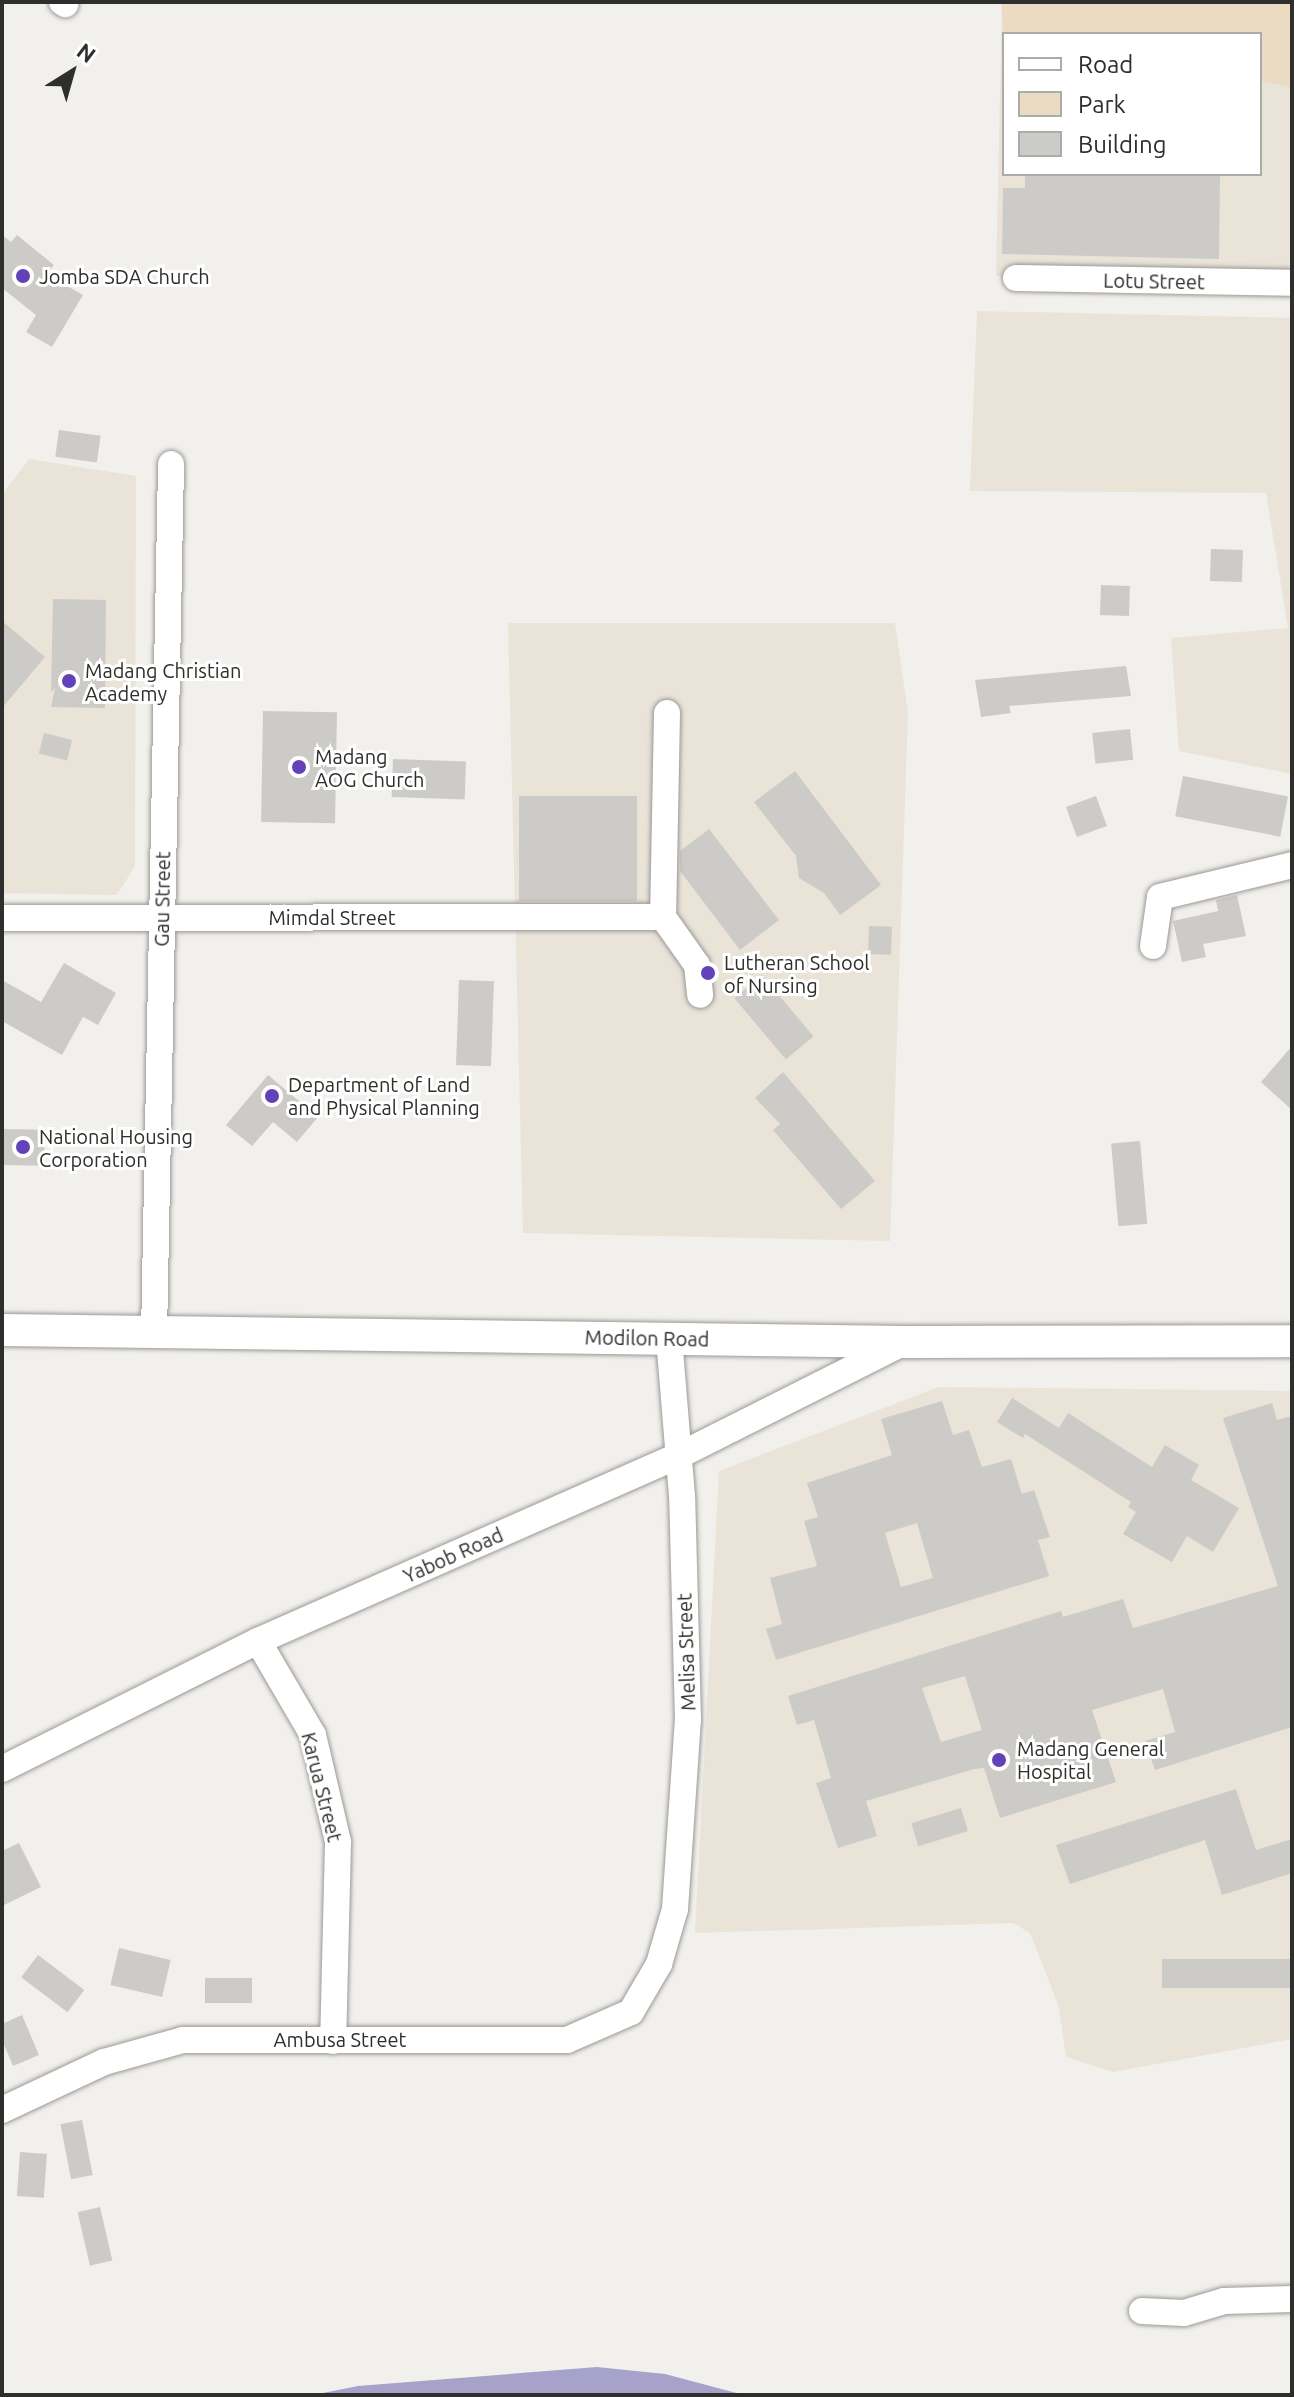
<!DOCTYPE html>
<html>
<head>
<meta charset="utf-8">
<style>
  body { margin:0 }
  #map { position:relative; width:1294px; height:2397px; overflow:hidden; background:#f2f0ec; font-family:Ubuntu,sans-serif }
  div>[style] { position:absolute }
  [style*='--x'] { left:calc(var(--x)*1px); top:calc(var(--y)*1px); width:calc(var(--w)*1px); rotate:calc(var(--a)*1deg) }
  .built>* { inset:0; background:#e9e3d8 }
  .green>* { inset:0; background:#eadbc2 }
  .water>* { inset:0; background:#a7a2ca }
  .building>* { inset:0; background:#cdcbc7; transform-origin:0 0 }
  .roads { filter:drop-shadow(0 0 2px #9b9996) drop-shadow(0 0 2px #9b9996) }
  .minor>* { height:26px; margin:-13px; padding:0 13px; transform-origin:13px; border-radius:13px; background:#fff }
  .major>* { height:32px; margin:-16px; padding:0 16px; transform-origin:16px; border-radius:16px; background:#fff }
  .dots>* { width:22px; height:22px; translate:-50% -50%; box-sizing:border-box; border:4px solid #fff; border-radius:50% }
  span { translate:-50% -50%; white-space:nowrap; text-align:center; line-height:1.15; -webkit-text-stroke:6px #fff; paint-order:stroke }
  .poi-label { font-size:20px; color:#2e2e2c }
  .left { translate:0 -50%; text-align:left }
  .street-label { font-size:20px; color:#2e2e2c }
  .frame { position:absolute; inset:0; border:4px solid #2e2e2c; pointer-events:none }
  .legend { position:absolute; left:1002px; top:32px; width:260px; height:144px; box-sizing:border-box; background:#fff; border:2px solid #ababab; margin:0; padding:10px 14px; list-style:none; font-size:24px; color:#2e2e2c }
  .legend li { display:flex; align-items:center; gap:16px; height:40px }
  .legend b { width:40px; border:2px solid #ababab }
  .north { position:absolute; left:32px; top:32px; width:80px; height:80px; -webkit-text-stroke:6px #fff; paint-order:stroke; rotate:37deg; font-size:22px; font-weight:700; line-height:32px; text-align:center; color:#2e2e2c }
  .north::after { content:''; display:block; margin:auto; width:28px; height:36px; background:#2e2e2c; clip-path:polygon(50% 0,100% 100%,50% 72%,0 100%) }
</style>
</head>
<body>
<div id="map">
  <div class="built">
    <i style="clip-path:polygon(evenodd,1002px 2px,1292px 2px,1292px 293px,996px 276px,1002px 2px,1004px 34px,1260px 34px,1260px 174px,1004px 174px,1004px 34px)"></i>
    <i style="clip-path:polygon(977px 311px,1292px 318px,1292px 774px,1179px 751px,1171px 638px,1288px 628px,1266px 493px,970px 491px)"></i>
    <i style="clip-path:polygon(29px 459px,136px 476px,135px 866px,117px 895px,2px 893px,2px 495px)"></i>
    <i style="clip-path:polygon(508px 623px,895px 623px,908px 713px,890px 1241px,523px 1233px)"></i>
    <i style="clip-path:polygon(939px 1387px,1292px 1391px,1292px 2039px,1113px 2072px,1066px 2057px,1059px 2007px,1030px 1933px,1013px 1923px,695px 1933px,719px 1471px)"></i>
  </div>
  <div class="green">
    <i style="clip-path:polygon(1001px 2px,1292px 2px,1292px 87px,1260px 81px,1260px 34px,1004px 37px)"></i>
  </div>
  <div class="water">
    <i style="clip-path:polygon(597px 2367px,665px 2374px,744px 2395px,313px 2395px,358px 2386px)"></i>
  </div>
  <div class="building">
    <i style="clip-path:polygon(1025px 174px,1220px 174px,1219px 259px,1002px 254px,1003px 188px,1025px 188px)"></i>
    <i style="clip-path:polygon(2px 235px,11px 242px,17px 235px,54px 265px,46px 274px,83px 295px,52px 347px,26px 332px,36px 315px,2px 288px)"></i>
    <i style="left:59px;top:430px;width:42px;height:27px;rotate:8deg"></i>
    <i style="left:1211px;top:549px;width:32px;height:32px;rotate:2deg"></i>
    <i style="left:1101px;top:585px;width:29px;height:30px;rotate:2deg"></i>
    <i style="clip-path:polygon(53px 599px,106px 600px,105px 708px,51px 707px,55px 688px,51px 692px)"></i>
    <i style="clip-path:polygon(2px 621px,45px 657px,2px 708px)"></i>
    <i style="clip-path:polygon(1126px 666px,1131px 696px,1009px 706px,1011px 713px,981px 717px,975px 680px)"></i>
    <i style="left:263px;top:711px;width:74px;height:111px;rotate:1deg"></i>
    <i style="left:1130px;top:729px;width:31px;height:38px;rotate:84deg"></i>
    <i style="left:44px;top:733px;width:29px;height:21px;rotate:14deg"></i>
    <i style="left:393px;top:759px;width:73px;height:38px;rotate:2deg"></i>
    <i style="clip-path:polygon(795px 771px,881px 885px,840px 915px,824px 893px,799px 878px,796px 856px,754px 802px)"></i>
    <i style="left:1183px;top:776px;width:107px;height:41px;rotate:11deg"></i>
    <i style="left:519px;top:796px;width:118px;height:105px"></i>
    <i style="left:1096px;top:796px;width:32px;height:32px;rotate:70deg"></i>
    <i style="clip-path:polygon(709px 829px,779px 920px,740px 950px,680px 871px,680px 851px)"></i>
    <i style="clip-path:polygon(1237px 895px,1246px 936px,1203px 944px,1206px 957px,1182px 962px,1173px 921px,1218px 911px,1216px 900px)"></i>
    <i style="left:869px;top:926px;width:23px;height:28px;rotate:2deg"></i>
    <i style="clip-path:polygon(64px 963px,116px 993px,98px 1025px,83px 1017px,62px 1055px,2px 1021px,2px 980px,41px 1002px)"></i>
    <i style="left:762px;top:975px;width:80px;height:36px;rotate:50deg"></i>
    <i style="left:459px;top:980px;width:35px;height:85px;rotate:2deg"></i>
    <i style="clip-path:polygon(1292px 1046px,1292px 1110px,1261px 1082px)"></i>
    <i style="clip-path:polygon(783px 1072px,875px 1181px,841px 1209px,773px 1130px,780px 1124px,755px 1098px)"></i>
    <i style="clip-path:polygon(268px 1075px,318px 1117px,297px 1142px,273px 1122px,252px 1146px,226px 1125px)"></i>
    <i style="left:2px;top:1129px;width:43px;height:36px;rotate:1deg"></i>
    <i style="left:1140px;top:1141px;width:83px;height:29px;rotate:85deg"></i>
    <i style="clip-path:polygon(1012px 1398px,1059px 1428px,1068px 1413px,1152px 1467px,1165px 1445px,1199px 1465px,1191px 1480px,1239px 1508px,1213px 1552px,1187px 1536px,1172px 1562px,1123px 1534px,1136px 1512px,1128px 1507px,1131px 1502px,1025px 1434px,1023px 1438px,997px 1422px)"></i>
    <i style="clip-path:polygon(evenodd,942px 1401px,953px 1435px,969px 1430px,982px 1467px,1011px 1459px,1022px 1494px,1034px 1490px,1050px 1537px,1038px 1540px,1049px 1576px,776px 1660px,766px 1629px,782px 1624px,770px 1578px,817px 1566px,804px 1521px,818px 1517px,807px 1483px,892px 1455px,881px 1419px,942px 1401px,917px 1523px,933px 1578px,901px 1587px,885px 1533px,917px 1523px)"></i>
    <i style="clip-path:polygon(evenodd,1272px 1403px,1277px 1420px,1292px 1416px,1292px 1727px,1155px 1770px,1145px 1741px,1175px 1732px,1163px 1689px,1092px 1710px,1116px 1782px,1000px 1818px,984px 1768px,974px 1769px,866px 1801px,877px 1836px,838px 1848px,816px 1783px,831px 1778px,814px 1720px,797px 1725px,788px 1696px,1061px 1611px,1063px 1617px,1123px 1599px,1133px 1628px,1278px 1586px,1223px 1418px,1272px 1403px,965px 1676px,982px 1730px,941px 1742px,922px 1688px,965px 1676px)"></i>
    <i style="clip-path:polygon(1236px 1789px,1256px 1850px,1292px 1839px,1292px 1873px,1222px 1895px,1205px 1840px,1070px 1884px,1056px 1845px)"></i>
    <i style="left:961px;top:1808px;width:24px;height:52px;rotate:73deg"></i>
    <i style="clip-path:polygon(19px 1843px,41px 1887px,2px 1906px,2px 1851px)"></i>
    <i style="left:119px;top:1948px;width:53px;height:38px;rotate:13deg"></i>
    <i style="left:38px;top:1955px;width:58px;height:28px;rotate:37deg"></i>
    <i style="left:1292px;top:1959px;width:29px;height:130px;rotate:90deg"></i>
    <i style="left:205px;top:1978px;width:47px;height:25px"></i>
    <i style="clip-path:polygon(22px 2015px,39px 2055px,13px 2066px,2px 2040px,2px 2024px)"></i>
    <i style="left:82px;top:2120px;width:56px;height:22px;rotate:79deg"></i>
    <i style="left:20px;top:2152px;width:27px;height:44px;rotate:4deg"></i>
    <i style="left:100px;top:2207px;width:55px;height:23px;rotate:77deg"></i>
  </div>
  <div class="roads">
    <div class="minor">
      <i style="--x:62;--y:2;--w:4;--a:34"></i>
      <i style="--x:1016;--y:278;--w:276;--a:1"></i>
      <i style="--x:667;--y:713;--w:204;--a:91.1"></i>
      <i style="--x:663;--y:917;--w:59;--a:54.7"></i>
      <i style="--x:697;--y:965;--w:30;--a:84"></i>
      <i style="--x:2;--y:918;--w:661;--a:-0.09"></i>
      <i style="--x:1153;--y:946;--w:49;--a:-81.9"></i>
      <i style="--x:1160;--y:897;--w:136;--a:-13.6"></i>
      <i style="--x:154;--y:1335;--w:871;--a:-88.88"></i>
      <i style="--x:258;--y:1641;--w:109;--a:59.7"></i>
      <i style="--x:313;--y:1735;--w:110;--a:76.8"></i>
      <i style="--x:338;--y:1842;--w:199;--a:91.4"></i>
      <i style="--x:2;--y:1769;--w:286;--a:-26.6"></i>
      <i style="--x:258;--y:1641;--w:457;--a:-23.8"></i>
      <i style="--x:676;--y:1457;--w:256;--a:-26.7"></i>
      <i style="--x:2;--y:2110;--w:113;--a:-25.2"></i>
      <i style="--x:104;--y:2062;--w:82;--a:-15.6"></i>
      <i style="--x:183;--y:2040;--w:384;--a:0"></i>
      <i style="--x:567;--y:2040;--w:70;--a:-23.6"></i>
      <i style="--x:631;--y:2012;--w:56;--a:-59.7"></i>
      <i style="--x:659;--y:1964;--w:57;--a:-73.8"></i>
      <i style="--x:675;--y:1909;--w:189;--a:-86.1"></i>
      <i style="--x:688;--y:1720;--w:224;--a:-91.5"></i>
      <i style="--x:682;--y:1496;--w:159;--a:-94.7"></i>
      <i style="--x:1142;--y:2311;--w:42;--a:2.7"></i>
      <i style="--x:1184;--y:2313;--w:42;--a:-16.7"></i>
      <i style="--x:1224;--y:2301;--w:68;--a:-1.7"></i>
    </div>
    <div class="major">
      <i style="--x:2;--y:1330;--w:903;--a:0.76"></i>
      <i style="--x:905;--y:1342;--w:387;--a:-0.1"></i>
    </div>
  </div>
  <div class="dots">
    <i style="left:23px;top:276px;background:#6241b9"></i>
    <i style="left:69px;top:681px;background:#6241b9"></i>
    <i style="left:299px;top:767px;background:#6241b9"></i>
    <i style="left:708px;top:973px;background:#6241b9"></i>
    <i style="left:272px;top:1096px;background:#6241b9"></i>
    <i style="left:23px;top:1147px;background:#6241b9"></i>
    <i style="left:999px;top:1760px;background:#6241b9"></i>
  </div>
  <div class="poi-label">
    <span class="left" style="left:39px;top:276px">Jomba SDA Church</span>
    <span class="left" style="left:85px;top:682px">Madang Christian<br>Academy</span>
    <span class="left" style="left:315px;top:768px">Madang<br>AOG Church</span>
    <span class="left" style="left:724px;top:974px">Lutheran School<br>of Nursing</span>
    <span class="left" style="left:288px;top:1096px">Department of Land<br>and Physical Planning</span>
    <span class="left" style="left:39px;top:1148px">National Housing<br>Corporation</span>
    <span class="left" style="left:1017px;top:1760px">Madang General<br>Hospital</span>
  </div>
  <div class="street-label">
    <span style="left:1154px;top:281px;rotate:1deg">Lotu Street</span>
    <span style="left:162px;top:899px;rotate:-89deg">Gau Street</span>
    <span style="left:332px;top:917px">Mimdal Street</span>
    <span style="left:647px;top:1338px;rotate:1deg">Modilon Road</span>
    <span style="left:453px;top:1555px;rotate:-24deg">Yabob Road</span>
    <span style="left:686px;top:1652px;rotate:-92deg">Melisa Street</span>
    <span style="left:322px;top:1787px;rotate:76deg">Karua Street</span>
    <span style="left:340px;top:2039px">Ambusa Street</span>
  </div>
  <div class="frame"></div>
  <ul class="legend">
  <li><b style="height:10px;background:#fff"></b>Road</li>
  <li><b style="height:22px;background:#eadbc2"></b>Park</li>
  <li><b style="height:22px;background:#cdcbc7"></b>Building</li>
  </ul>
  <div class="north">N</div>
</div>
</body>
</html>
